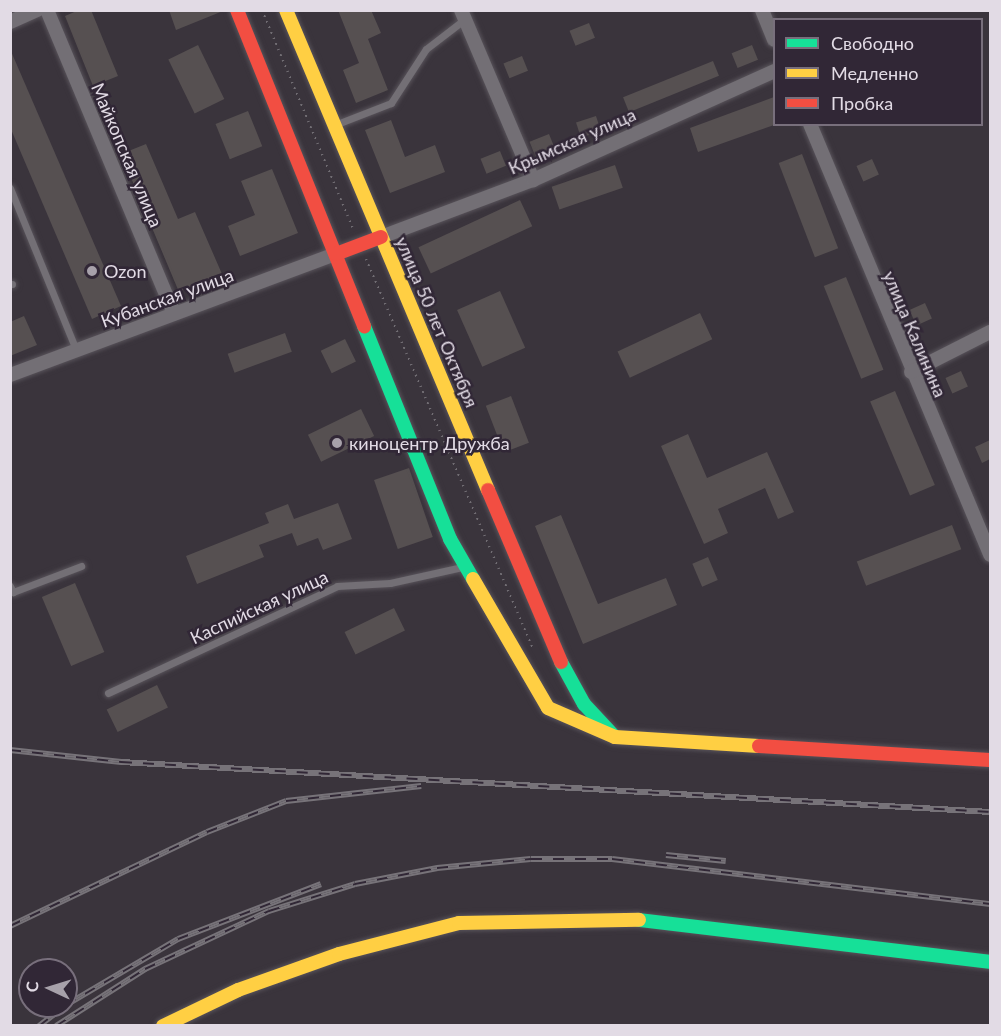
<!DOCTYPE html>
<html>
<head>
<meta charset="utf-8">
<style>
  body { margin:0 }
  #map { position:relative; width:1001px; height:1036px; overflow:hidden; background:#3a343c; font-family:Lato,sans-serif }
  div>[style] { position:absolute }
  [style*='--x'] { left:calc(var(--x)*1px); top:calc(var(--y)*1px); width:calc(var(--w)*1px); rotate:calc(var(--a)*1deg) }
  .building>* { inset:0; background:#565051; transform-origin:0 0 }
  .path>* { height:2px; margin-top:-1px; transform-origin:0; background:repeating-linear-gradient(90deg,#716d73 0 1.5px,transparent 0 6px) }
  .roads { filter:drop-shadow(0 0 2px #58535a) drop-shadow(0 0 2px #58535a) }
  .lane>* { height:7px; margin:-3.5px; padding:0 3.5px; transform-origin:3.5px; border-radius:3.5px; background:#736f75 }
  .street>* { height:14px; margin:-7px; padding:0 7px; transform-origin:7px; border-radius:7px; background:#736f75 }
  .fast>* { height:14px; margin:-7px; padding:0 7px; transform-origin:7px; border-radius:7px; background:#16e098 }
  .slow>* { height:14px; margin:-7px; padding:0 7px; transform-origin:7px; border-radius:7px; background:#ffcf43 }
  .jam>* { height:14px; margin:-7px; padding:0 7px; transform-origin:7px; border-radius:7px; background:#f24e42 }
  .rail>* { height:6px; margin-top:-3px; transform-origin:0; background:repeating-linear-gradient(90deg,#312736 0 11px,#777379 0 22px); box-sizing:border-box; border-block:2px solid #777379 }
  .dots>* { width:16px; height:16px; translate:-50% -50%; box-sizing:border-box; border:3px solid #312736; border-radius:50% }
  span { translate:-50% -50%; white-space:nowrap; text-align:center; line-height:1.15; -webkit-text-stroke:5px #312736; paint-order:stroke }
  .street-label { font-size:18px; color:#e2dbe5 }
  .poi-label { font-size:18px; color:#e2dbe5 }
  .left { translate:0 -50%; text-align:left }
  .frame { position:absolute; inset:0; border:12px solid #e2dbe5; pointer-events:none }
  .legend { position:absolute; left:773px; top:18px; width:210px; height:108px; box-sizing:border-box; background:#312736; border:2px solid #786f7c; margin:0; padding:8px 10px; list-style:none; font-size:18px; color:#e2dbe5 }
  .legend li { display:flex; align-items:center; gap:12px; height:30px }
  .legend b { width:30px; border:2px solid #786f7c }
  .north { position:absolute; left:18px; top:958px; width:60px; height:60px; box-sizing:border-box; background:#312736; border:2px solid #786f7c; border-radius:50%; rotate:274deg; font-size:16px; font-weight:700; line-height:24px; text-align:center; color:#e2dbe5 }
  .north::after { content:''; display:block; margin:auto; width:21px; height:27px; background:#a7a1aa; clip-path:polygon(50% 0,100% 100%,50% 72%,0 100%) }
</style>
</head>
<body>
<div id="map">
  <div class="building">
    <i style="clip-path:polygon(79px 10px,91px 10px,118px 76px,93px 86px,65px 16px)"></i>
    <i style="clip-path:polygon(169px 10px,223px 10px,223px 11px,176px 30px)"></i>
    <i style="clip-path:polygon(338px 10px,371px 10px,381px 33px,368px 39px,388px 90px,356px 103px,343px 70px,359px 63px)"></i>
    <i style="left:589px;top:23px;width:16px;height:21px;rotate:68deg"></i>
    <i style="left:198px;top:45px;width:60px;height:33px;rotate:64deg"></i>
    <i style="left:752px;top:45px;width:16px;height:22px;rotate:68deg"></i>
    <i style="clip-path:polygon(10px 49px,121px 306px,92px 319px,10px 127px)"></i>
    <i style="left:522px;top:56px;width:16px;height:20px;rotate:68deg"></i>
    <i style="left:713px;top:61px;width:16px;height:97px;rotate:68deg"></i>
    <i style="clip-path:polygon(774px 97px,774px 125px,698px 152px,690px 128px)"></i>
    <i style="left:248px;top:111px;width:38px;height:35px;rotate:68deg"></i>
    <i style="left:596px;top:116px;width:16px;height:21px;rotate:72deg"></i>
    <i style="clip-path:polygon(391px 120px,405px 157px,435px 145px,445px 172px,390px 193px,365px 130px)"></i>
    <i style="left:549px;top:134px;width:16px;height:21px;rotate:68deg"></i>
    <i style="clip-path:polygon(146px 144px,178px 219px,195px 212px,222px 274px,179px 292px,121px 154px)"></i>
    <i style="left:500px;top:151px;width:16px;height:21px;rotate:68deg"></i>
    <i style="left:802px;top:154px;width:101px;height:25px;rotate:69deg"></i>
    <i style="left:872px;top:159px;width:17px;height:17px;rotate:66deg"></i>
    <i style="left:615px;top:165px;width:24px;height:67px;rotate:71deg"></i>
    <i style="clip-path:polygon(272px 169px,298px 233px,240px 256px,228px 226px,255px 215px,241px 181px)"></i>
    <i style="left:520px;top:200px;width:29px;height:112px;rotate:65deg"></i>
    <i style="left:846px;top:277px;width:100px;height:24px;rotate:68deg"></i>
    <i style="left:500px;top:291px;width:62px;height:47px;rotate:66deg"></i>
    <i style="left:925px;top:303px;width:17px;height:17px;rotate:66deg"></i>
    <i style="left:700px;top:313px;width:29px;height:91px;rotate:65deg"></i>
    <i style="clip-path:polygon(24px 316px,37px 345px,10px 356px,10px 322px)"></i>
    <i style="left:285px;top:333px;width:20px;height:61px;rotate:70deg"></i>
    <i style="left:345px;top:339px;width:25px;height:27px;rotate:64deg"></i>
    <i style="left:961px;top:371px;width:17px;height:17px;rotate:66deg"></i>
    <i style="left:895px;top:391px;width:102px;height:27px;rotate:67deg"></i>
    <i style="left:511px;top:396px;width:50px;height:27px;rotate:69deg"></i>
    <i style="left:361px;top:409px;width:30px;height:59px;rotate:64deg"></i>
    <i style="clip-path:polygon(688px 434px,707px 478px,767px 452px,794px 512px,778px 519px,765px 488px,718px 509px,728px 533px,704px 544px,661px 446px)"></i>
    <i style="clip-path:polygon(990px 440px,990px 459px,982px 463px,975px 447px)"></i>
    <i style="left:409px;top:468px;width:73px;height:37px;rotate:71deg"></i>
    <i style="clip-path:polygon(338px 503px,352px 539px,323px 550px,318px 538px,297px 546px,292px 533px,259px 545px,264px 557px,197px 584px,186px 556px,269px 523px,265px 513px,288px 504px,294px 519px)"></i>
    <i style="clip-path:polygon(561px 515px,598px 604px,666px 578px,677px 605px,583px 644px,535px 526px)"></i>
    <i style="left:952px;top:525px;width:26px;height:102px;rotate:69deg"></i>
    <i style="left:708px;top:557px;width:25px;height:17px;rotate:67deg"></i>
    <i style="left:75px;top:583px;width:75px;height:36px;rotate:67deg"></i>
    <i style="left:394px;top:608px;width:25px;height:55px;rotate:64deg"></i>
    <i style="left:157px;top:685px;width:25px;height:56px;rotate:64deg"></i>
  </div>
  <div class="path">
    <i style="--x:262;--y:10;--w:237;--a:67.4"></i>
    <i style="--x:366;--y:259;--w:423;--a:66.8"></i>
  </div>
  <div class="roads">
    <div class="lane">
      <i style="--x:337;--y:124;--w:58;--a:-21.3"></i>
      <i style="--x:391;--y:103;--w:64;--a:-57.1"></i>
      <i style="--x:426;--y:49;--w:49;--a:-37.6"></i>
      <i style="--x:10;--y:188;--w:175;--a:67.8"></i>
      <i style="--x:10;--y:284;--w:2;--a:0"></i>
      <i style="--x:10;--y:586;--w:7;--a:63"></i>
      <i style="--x:13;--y:592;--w:73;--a:-20.9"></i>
      <i style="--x:108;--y:693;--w:253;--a:-25"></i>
      <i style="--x:337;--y:586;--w:53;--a:-3.2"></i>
      <i style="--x:390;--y:583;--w:74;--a:-12.5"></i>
    </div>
    <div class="street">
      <i style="--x:47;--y:10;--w:329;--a:67.3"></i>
      <i style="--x:461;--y:10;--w:185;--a:67"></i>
      <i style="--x:762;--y:10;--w:32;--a:68"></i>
      <i style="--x:10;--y:22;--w:30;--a:-24"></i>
      <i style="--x:810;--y:124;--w:467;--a:67.3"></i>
      <i style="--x:381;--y:237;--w:162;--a:-20.6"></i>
      <i style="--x:533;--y:180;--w:265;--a:-24.3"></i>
      <i style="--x:911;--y:372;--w:89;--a:-26.9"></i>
      <i style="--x:10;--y:375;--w:348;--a:-20.4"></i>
    </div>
    <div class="fast">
      <i style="--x:364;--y:326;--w:230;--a:68"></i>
      <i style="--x:450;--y:539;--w:46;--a:60.1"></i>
      <i style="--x:561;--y:662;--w:48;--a:61.3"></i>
      <i style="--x:584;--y:704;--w:42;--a:46.9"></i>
      <i style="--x:639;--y:920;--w:354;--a:6.8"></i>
    </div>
    <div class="slow">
      <i style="--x:286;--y:10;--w:521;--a:67.18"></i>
      <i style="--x:473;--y:579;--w:149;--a:59.8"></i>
      <i style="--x:548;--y:708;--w:73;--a:23.4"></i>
      <i style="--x:615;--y:737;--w:144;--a:3.6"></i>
      <i style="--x:163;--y:1026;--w:83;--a:-25.6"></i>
      <i style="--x:238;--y:990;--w:107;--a:-19.6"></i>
      <i style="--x:339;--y:954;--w:124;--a:-14.5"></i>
      <i style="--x:459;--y:923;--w:180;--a:-1"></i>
    </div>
    <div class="jam">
      <i style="--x:237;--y:10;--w:341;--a:68.1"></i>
      <i style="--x:336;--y:254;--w:48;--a:-20.7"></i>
      <i style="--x:488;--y:490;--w:187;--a:67"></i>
      <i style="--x:759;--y:746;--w:231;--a:3.5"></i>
    </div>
  </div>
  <div class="rail">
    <i style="--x:10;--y:750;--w:112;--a:6.2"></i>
    <i style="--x:121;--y:762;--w:870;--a:3.29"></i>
    <i style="--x:666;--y:855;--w:60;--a:5.7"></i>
    <i style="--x:10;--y:926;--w:218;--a:-25.5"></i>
    <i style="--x:207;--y:832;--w:85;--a:-21.4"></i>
    <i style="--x:286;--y:801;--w:136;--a:-6.3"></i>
    <i style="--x:66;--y:1005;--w:130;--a:-30.5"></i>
    <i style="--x:178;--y:939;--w:153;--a:-21"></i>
    <i style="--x:39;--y:1026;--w:33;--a:-38"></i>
    <i style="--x:56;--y:1026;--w:106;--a:-32.6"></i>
    <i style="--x:145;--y:969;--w:137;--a:-25.1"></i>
    <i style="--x:269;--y:911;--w:90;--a:-17.4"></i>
    <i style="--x:355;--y:884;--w:84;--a:-11"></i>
    <i style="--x:437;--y:868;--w:94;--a:-5.5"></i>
    <i style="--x:531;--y:859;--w:81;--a:0"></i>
    <i style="--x:612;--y:859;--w:381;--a:6.8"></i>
  </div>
  <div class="dots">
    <i style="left:92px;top:271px;background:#a7a1aa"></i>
    <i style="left:337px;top:443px;background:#a7a1aa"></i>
  </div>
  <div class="street-label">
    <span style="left:572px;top:141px;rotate:-24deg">Крымская улица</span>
    <span style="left:127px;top:155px;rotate:67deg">Майкопская улица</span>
    <span style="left:167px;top:298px;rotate:-20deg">Кубанская улица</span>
    <span style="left:437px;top:322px;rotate:67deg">улица 50 лет Октября</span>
    <span style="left:915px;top:334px;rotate:67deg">улица Калинина</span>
    <span style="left:259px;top:607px;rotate:-25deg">Каспийская улица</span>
  </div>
  <div class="poi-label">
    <span class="left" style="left:104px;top:271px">Ozon</span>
    <span class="left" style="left:349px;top:443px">киноцентр Дружба</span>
  </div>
  <div class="frame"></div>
  <ul class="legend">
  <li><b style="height:8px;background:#16e098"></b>Свободно</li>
  <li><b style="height:8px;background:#ffcf43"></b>Медленно</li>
  <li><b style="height:8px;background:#f24e42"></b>Пробка</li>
  </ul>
  <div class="north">С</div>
</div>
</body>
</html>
